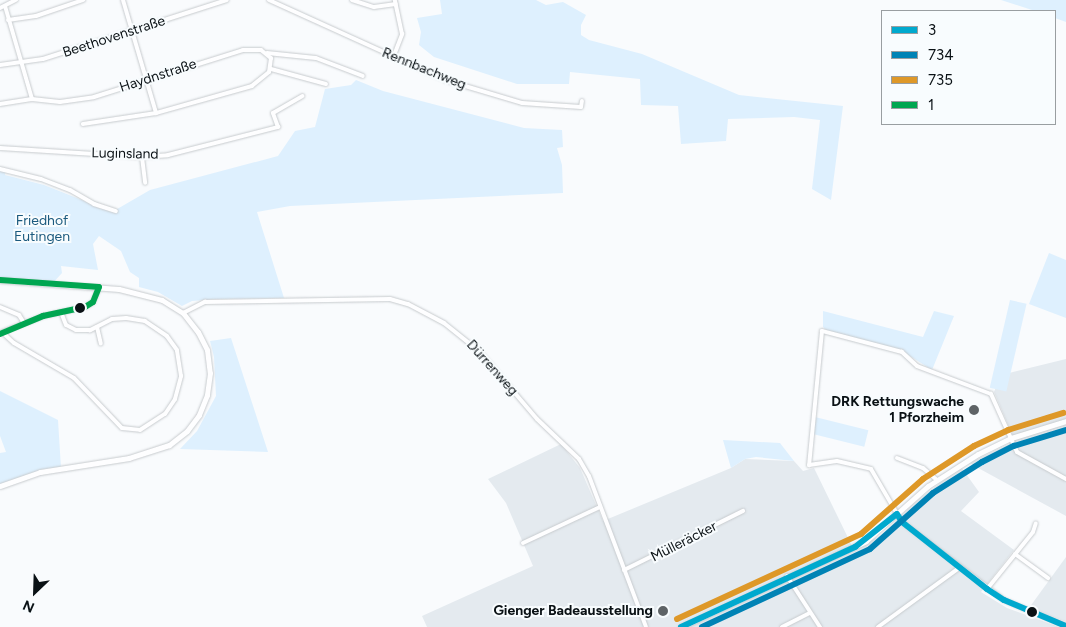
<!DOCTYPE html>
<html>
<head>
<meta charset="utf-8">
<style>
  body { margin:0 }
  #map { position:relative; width:1066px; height:627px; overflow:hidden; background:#f9fbfd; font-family:Figtree,sans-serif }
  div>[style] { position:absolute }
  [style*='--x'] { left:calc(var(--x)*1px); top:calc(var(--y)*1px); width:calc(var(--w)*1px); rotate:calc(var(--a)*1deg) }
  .built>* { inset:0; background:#e4eaef }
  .green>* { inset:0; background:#def0fe; transform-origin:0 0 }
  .roads { filter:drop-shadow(0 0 1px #c7cbce) drop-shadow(0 0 1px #c7cbce) }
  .minor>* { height:4px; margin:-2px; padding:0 2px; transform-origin:2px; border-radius:2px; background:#fefeff }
  .tertiary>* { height:5px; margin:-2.5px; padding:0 2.5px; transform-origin:2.5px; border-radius:2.5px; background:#fefeff }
  .bus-1>* { height:6px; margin:-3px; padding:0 3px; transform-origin:3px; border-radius:3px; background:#00a9ce }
  .bus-2>* { height:6px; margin:-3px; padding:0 3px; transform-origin:3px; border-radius:3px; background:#0083b5 }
  .bus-3>* { height:6px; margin:-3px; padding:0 3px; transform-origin:3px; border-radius:3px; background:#de9828 }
  .bus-4>* { height:6px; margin:-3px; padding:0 3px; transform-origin:3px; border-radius:3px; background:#00a651 }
  .dots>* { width:14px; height:14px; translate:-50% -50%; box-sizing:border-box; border:2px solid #f8fcfe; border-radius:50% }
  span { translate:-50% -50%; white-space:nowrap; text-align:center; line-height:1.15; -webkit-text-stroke:4px #f8fcfe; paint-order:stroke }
  .street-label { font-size:14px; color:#0a1115 }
  .park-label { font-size:14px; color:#1b5a7e }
  .poi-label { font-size:14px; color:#0a1115; font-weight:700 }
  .right { translate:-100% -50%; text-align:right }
  .legend { position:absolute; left:881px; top:10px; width:175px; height:115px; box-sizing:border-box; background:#f8fcfe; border:1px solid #999ea1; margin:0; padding:6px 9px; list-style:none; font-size:15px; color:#0a1115 }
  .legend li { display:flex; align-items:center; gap:10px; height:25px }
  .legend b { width:25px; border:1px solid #999ea1 }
  .north { position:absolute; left:10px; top:567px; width:50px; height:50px; -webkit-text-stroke:4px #f8fcfe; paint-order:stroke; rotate:204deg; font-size:14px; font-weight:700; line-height:20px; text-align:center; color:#0a1115 }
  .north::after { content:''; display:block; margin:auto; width:18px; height:22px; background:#0a1115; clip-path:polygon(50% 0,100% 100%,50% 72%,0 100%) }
</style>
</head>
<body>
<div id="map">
  <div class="built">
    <i style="clip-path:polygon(1066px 359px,1066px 516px,969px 463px,1015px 441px,994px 392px,1001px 375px)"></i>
    <i style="clip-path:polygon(561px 444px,580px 468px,603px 521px,731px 468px,745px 459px,794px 461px,803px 471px,814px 468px,854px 550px,881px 535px,915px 502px,961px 467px,979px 492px,961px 511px,1014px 550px,981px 592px,1007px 608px,1059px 627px,427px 627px,422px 616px,533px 566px,506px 503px,488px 479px)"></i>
    <i style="clip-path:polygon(1066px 557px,1066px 622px,1029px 608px)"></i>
  </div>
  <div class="green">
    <i style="clip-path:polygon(440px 0,536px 0,546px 5px,563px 2px,586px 15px,581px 25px,581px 35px,589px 40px,642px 54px,739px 95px,843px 106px,831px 200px,812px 189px,820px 120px,794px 117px,728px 119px,726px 141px,681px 144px,678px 106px,641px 105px,640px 79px,570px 72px,569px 84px,517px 84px,434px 57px,419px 45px,421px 32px,417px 18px,442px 14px)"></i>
    <i style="clip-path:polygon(1001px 0,1066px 0,1066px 22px,1055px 18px,1055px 11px,1035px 11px)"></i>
    <i style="clip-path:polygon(356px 80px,383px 91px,524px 128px,562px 130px,563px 147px,557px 148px,562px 165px,563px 193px,290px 206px,257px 212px,284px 298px,217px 299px,192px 301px,182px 306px,158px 292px,139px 287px,139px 278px,130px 272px,121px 251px,99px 236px,93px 244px,98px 270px,61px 266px,62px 273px,52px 284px,0 280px,0 169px,6px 170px,5px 175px,44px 185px,112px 212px,150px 190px,278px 156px,295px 131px,315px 127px,325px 89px,351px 85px)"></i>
    <i style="clip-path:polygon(1049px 253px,1066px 260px,1066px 318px,1029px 304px)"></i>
    <i style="left:1010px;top:300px;width:17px;height:90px;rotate:13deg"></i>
    <i style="clip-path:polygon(823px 311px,923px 337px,934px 311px,954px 316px,932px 370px,902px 351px,828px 332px,823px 327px)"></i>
    <i style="clip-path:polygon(231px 338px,268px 452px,180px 449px,197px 431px,216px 396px,214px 357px,210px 341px)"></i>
    <i style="clip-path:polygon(0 391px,58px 420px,61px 468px,0 486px,0 453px,6px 452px,0 436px)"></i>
    <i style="left:815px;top:417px;width:55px;height:17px;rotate:14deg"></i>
    <i style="clip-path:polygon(723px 440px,780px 443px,794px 461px,756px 457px,745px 459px,731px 468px)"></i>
  </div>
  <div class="roads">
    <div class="minor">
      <i style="--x:123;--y:0;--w:118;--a:73.7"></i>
      <i style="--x:269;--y:0;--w:193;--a:24.4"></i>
      <i style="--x:445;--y:80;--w:80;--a:16.6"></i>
      <i style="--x:522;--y:103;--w:59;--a:3.9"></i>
      <i style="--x:581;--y:107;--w:6;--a:-81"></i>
      <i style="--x:352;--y:0;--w:23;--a:18"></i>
      <i style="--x:374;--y:7;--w:22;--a:-8"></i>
      <i style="--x:5;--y:6;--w:97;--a:73.8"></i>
      <i style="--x:0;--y:8;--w:18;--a:-27"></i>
      <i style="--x:8;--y:20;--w:28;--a:-8"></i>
      <i style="--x:36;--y:16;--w:50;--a:-18.8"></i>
      <i style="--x:267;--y:53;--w:49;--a:5.8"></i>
      <i style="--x:316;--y:58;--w:50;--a:21"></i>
      <i style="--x:393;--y:58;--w:26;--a:-69"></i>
      <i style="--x:402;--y:34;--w:35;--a:-102"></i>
      <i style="--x:0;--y:65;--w:43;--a:-7.9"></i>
      <i style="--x:43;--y:59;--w:193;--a:-17.8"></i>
      <i style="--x:271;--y:69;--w:57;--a:15.3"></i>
      <i style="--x:0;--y:104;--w:32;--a:-9"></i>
      <i style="--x:32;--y:99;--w:28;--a:6"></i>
      <i style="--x:60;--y:102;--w:34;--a:-8"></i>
      <i style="--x:94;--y:97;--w:156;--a:-17.5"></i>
      <i style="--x:243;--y:50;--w:18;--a:0"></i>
      <i style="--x:261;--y:50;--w:13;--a:39"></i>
      <i style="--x:271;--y:58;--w:14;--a:98"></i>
      <i style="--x:269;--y:72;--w:22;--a:141"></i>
      <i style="--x:252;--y:86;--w:100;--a:164.3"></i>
      <i style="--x:156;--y:113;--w:74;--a:171.4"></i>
      <i style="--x:0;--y:148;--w:142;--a:3.6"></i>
      <i style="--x:142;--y:157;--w:26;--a:-4"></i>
      <i style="--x:168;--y:155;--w:114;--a:-14.3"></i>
      <i style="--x:278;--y:127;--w:15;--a:-110"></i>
      <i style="--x:273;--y:113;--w:34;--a:-30"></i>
      <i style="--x:142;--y:157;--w:26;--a:83"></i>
      <i style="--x:0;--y:169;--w:42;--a:13.7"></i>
      <i style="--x:41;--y:179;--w:31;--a:21"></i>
      <i style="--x:70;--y:190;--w:28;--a:30"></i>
      <i style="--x:94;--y:204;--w:23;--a:18"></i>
      <i style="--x:0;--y:307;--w:21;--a:23"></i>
      <i style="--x:19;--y:315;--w:9;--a:58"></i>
      <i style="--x:183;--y:313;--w:25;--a:-27"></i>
      <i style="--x:205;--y:302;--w:185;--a:-0.9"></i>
      <i style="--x:390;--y:299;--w:19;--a:16"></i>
      <i style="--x:408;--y:304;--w:41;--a:27.8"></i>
      <i style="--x:444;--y:323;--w:45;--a:38.7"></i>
      <i style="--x:479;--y:351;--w:89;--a:49.5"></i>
      <i style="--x:537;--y:419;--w:58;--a:43.6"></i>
      <i style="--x:579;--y:459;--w:20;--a:60"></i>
      <i style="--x:589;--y:476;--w:161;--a:69.3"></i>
      <i style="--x:97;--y:327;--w:17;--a:77"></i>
      <i style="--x:2;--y:332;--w:16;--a:43"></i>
      <i style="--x:14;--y:343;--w:69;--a:30.3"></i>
      <i style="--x:74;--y:378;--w:69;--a:46.2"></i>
      <i style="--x:122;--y:428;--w:18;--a:6"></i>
      <i style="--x:140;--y:430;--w:30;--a:-33"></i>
      <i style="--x:165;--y:414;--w:18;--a:-56"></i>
      <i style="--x:175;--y:399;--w:24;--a:-75"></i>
      <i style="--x:181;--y:376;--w:26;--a:-99"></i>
      <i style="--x:177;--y:350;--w:17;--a:-126"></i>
      <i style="--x:167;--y:336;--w:27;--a:-146"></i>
      <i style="--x:145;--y:321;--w:19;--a:-171"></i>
      <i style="--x:126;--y:318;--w:14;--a:176"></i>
      <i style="--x:112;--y:319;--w:25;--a:153"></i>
      <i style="--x:90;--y:330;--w:14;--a:180"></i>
      <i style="--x:76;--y:330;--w:11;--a:-153"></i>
      <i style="--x:66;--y:325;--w:14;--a:-111"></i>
      <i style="--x:2;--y:332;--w:44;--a:-21.3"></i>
      <i style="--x:43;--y:316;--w:43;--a:-12.1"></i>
      <i style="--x:85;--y:307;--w:9;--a:-32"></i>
      <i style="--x:93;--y:302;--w:16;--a:-68"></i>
      <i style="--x:897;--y:458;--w:28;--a:21"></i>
      <i style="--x:923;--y:468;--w:18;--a:41"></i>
      <i style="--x:1066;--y:479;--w:56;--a:-151.1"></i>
      <i style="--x:1017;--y:452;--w:64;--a:-114.1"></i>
      <i style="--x:991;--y:394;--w:79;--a:-159.3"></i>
      <i style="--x:917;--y:366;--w:21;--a:-137"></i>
      <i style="--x:902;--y:352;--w:83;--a:-165.3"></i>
      <i style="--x:822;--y:331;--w:135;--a:95.5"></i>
      <i style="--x:809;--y:465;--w:28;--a:-8"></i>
      <i style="--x:837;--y:461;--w:35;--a:13"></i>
      <i style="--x:871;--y:469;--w:61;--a:59.7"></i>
      <i style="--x:902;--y:522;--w:128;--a:37.4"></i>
      <i style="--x:1004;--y:600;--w:67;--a:22.8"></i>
      <i style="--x:523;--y:543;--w:85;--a:-25.1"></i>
      <i style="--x:1015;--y:554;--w:41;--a:36"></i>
      <i style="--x:624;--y:570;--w:133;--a:-26.4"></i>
      <i style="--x:787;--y:576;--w:61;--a:57.1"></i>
      <i style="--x:987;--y:589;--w:73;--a:-51.1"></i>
      <i style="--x:1033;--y:532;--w:9;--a:-72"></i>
      <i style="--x:782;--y:627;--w:31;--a:-27"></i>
      <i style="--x:878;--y:627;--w:100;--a:-36.1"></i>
    </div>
    <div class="tertiary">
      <i style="--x:0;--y:280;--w:119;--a:4.3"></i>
      <i style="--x:119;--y:289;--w:44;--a:14.3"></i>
      <i style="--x:162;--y:300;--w:25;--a:32"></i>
      <i style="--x:183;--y:313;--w:24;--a:52"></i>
      <i style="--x:198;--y:332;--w:20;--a:63"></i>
      <i style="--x:207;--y:350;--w:23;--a:83"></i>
      <i style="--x:210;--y:373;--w:22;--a:98"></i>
      <i style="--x:207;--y:395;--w:22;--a:112"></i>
      <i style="--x:199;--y:415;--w:20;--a:127"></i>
      <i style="--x:187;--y:431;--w:23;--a:142"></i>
      <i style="--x:169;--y:445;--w:42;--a:162"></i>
      <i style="--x:129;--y:458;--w:90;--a:171.1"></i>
      <i style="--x:40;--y:472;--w:42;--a:160.7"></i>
      <i style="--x:681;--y:627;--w:204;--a:-24.9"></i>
      <i style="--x:866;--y:541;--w:83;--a:-41.6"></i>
      <i style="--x:928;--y:486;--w:59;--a:-32.6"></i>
      <i style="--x:978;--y:454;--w:37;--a:-26"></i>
      <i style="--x:1011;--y:438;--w:58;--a:-17.2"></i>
    </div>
  </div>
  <div class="bus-1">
    <i style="--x:897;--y:514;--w:9;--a:58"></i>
    <i style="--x:902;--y:522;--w:108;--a:38.2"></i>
    <i style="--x:987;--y:589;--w:20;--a:33"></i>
    <i style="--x:1004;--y:600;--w:67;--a:22.8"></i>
    <i style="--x:681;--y:627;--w:192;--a:-24.7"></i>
    <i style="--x:855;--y:547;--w:53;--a:-38.2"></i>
  </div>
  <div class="bus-2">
    <i style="--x:702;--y:627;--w:185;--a:-24.9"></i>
    <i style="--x:870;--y:549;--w:84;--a:-41.6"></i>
    <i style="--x:933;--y:493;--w:58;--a:-32.3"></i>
    <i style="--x:982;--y:462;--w:36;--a:-27"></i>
    <i style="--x:1014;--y:446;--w:54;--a:-17.1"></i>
  </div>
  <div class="bus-3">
    <i style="--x:677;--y:619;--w:203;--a:-24.8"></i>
    <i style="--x:861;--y:534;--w:83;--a:-41.6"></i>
    <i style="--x:923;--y:479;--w:61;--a:-32.9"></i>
    <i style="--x:974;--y:446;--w:38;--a:-25"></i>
    <i style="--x:1008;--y:430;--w:58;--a:-17.2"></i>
  </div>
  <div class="bus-4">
    <i style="--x:0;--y:280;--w:99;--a:4"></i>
    <i style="--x:0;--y:334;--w:47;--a:-22.7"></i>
    <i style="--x:43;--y:316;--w:43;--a:-12.1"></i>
    <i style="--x:85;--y:307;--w:9;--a:-32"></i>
    <i style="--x:93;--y:302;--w:16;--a:-68"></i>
  </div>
  <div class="dots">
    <i style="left:80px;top:308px;background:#0a1115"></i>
    <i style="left:974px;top:410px;background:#5e6366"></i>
    <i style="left:663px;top:611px;background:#5e6366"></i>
    <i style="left:1032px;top:612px;background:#0a1115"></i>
  </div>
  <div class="street-label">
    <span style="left:114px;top:37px;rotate:-18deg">Beethovenstraße</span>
    <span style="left:424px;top:69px;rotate:22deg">Rennbachweg</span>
    <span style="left:158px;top:76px;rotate:-18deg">Haydnstraße</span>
    <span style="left:125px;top:154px;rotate:1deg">Luginsland</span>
    <span style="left:492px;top:368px;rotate:48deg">Dürrenweg</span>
    <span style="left:684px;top:542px;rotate:-27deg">Mülleräcker</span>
  </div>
  <div class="park-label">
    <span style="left:42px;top:229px">Friedhof<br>Eutingen</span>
  </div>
  <div class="poi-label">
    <span class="right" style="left:964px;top:410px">DRK Rettungswache<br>1 Pforzheim</span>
    <span class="right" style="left:653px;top:611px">Gienger Badeausstellung</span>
  </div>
  <ul class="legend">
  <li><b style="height:6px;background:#00a9ce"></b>3</li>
  <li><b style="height:6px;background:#0083b5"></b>734</li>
  <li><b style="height:6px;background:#de9828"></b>735</li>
  <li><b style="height:6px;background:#00a651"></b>1</li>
  </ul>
  <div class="north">N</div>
</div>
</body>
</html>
